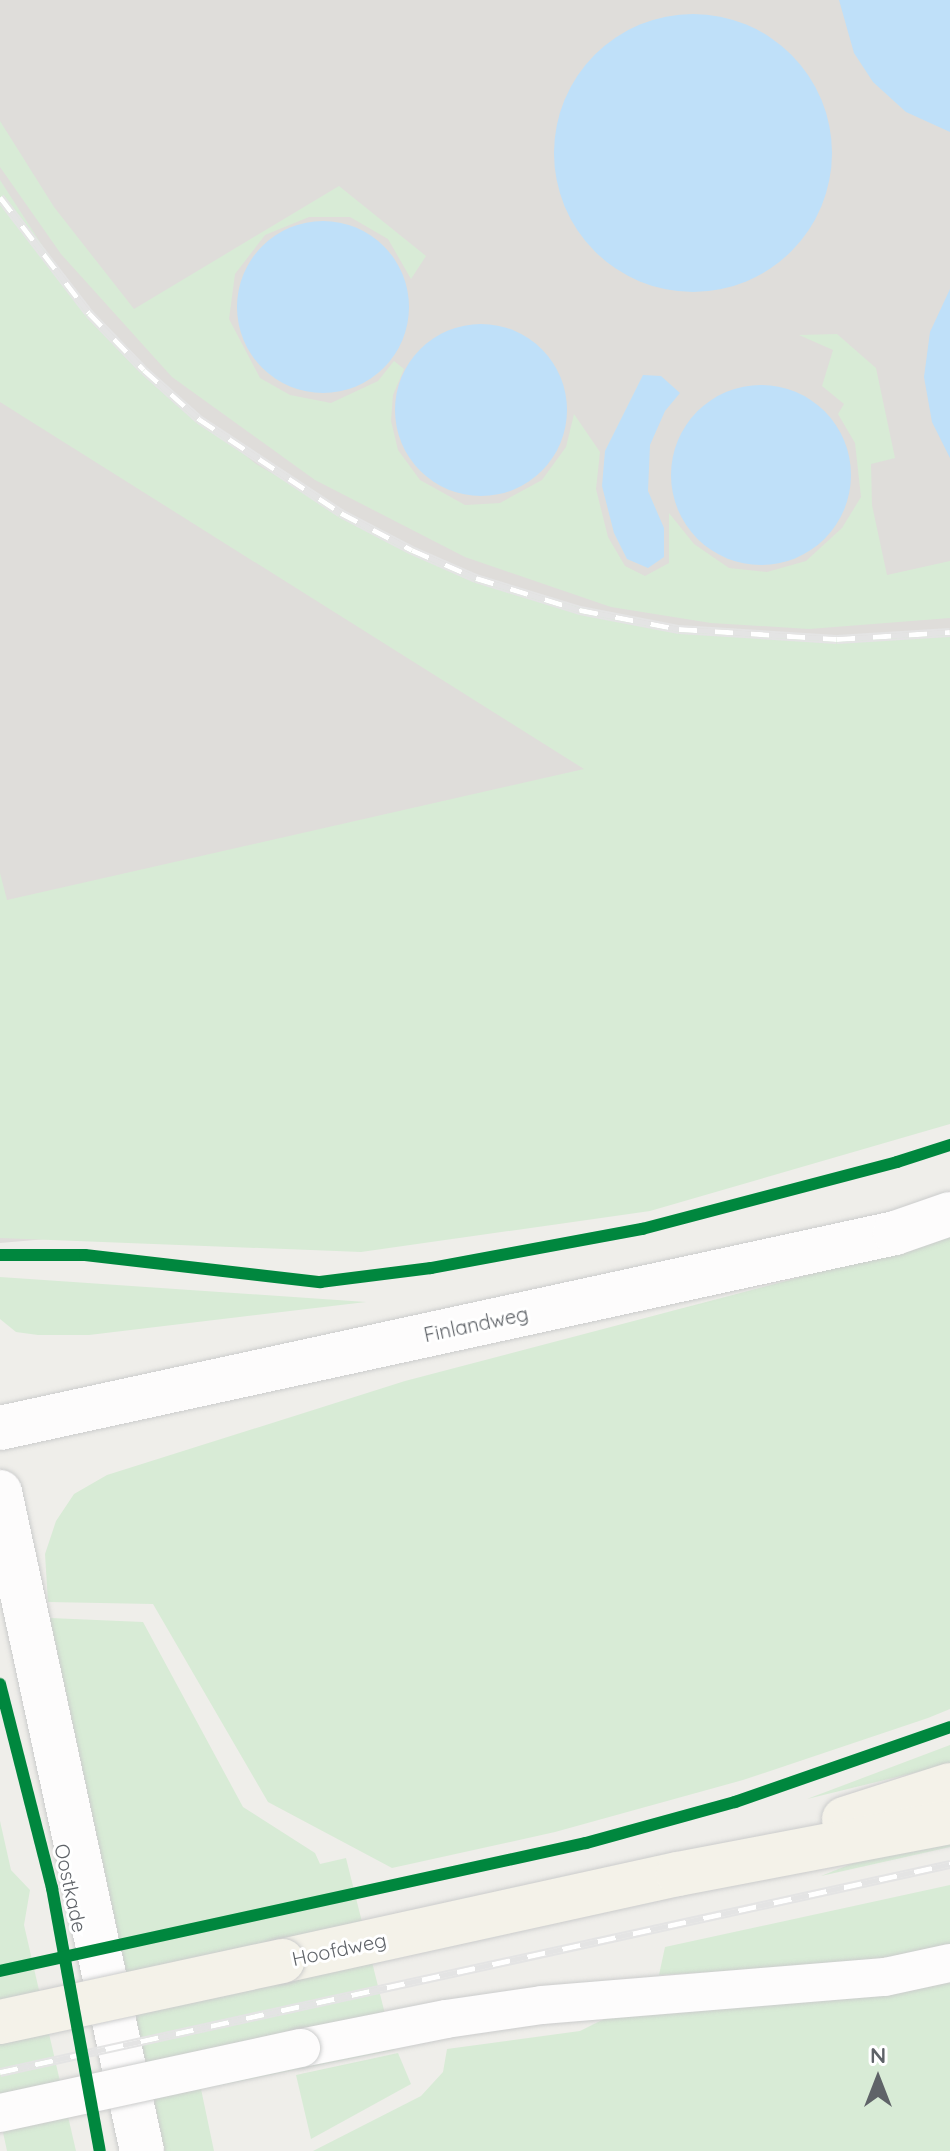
<!DOCTYPE html>
<html>
<head>
<meta charset="utf-8">
<style>
  body { margin:0 }
  #map { position:relative; width:950px; height:2151px; overflow:hidden; background:#efeeea; font-family:Quicksand,sans-serif }
  div>[style] { position:absolute }
  [style*='--x'] { left:calc(var(--x)*1px); top:calc(var(--y)*1px); width:calc(var(--w)*1px); rotate:calc(var(--a)*1deg) }
  .industrial>* { inset:0; background:#dfddda }
  .green>* { inset:0; background:#d8ebd6 }
  .water>* { inset:0; background:#bfe0f9 }
  .round { border-radius:50% }
  .roads { filter:drop-shadow(0 0 2px #cbcccc) drop-shadow(0 0 2px #cbcccc) }
  .minor>* { height:38px; margin:-19px; padding:0 19px; transform-origin:19px; border-radius:19px; background:#fdfcfc }
  .tertiary>* { height:44px; margin:-22px; padding:0 22px; transform-origin:22px; border-radius:22px; background:#fdfcfc }
  .primary>* { height:44px; margin:-22px; padding:0 22px; transform-origin:22px; border-radius:22px; background:#f4f2e9 }
  .rail>* { height:9px; margin-top:-4.5px; transform-origin:0; background:repeating-linear-gradient(90deg,#fff 0 18px,#e4e4e4 0 36px); box-sizing:border-box; border-block:2px solid #e4e4e4 }
  .bridges { filter:drop-shadow(0 0 2px #cbcccc) drop-shadow(0 0 2px #cbcccc) }
  .minor-bridge>* { height:38px; margin:-19px; padding:0 19px; transform-origin:19px; border-radius:19px; background:#fdfcfc }
  .primary-bridge>* { height:44px; margin:-22px; padding:0 22px; transform-origin:22px; border-radius:22px; background:#f4f2e9 }
  .cycleway>* { height:12px; margin:-6px; padding:0 6px; transform-origin:6px; border-radius:6px; background:#00873e }
  span { translate:-50% -50%; white-space:nowrap; text-align:center; line-height:1.15; -webkit-text-stroke:6px #fff; paint-order:stroke }
  .street-label { font-size:20px; color:#5f6368 }
  .north { position:absolute; left:838px; top:2039px; width:80px; height:80px; -webkit-text-stroke:6px #fff; paint-order:stroke; rotate:0deg; font-size:22px; font-weight:700; line-height:32px; text-align:center; color:#5f6368 }
  .north::after { content:''; display:block; margin:auto; width:28px; height:36px; background:#5f6368; clip-path:polygon(50% 0,100% 100%,50% 72%,0 100%) }
</style>
</head>
<body>
<div id="map">
  <div class="industrial">
    <i style="clip-path:polygon(0 0,950px 0,950px 1056px,688px 1184px,0 1243px)"></i>
  </div>
  <div class="green">
    <i style="clip-path:polygon(0 121px,54px 207px,134px 309px,339px 186px,426px 256px,411px 279px,388px 239px,350px 217px,309px 217px,265px 235px,235px 274px,229px 319px,260px 378px,290px 395px,331px 403px,378px 381px,394px 361px,404px 369px,393px 395px,391px 421px,398px 450px,420px 480px,465px 505px,500px 503px,542px 480px,566px 447px,574px 414px,600px 452px,596px 489px,608px 537px,625px 566px,645px 576px,669px 563px,669px 513px,694px 544px,729px 568px,767px 572px,806px 561px,842px 528px,861px 497px,855px 443px,838px 414px,844px 404px,822px 386px,833px 350px,799px 335px,837px 334px,876px 368px,895px 458px,871px 464px,872px 505px,887px 575px,950px 561px,950px 618px,809px 629px,711px 623px,611px 607px,465px 557px,315px 480px,172px 377px,61px 254px,0 167px)"></i>
    <i style="clip-path:polygon(0 180px,84px 310px,164px 389px,256px 464px,369px 530px,486px 581px,628px 621px,737px 636px,864px 640px,950px 631px,950px 1124px,650px 1211px,361px 1252px,0 1238px,0 873px,7px 900px,584px 769px,0 402px)"></i>
    <i style="clip-path:polygon(950px 1233px,950px 1709px,928px 1718px,743px 1780px,555px 1832px,392px 1868px,268px 1802px,153px 1604px,48px 1602px,45px 1554px,56px 1521px,74px 1494px,107px 1475px,405px 1381px,790px 1280px)"></i>
    <i style="clip-path:polygon(0 1277px,366px 1302px,89px 1335px,38px 1335px,16px 1332px,0 1319px)"></i>
    <i style="clip-path:polygon(50px 1618px,143px 1622px,243px 1807px,315px 1853px,320px 1864px,346px 1858px,394px 2050px,201px 2089px,214px 2151px,165px 2151px)"></i>
    <i style="clip-path:polygon(950px 1745px,950px 1764px,807px 1799px)"></i>
    <i style="clip-path:polygon(0 1821px,11px 1870px,30px 1890px,24px 1925px,76px 2151px,7px 2151px,0 2118px)"></i>
    <i style="clip-path:polygon(950px 1838px,950px 1847px,821px 1876px,851px 1864px)"></i>
    <i style="clip-path:polygon(950px 1885px,950px 1951px,846px 1964px,659px 1975px,665px 1947px)"></i>
    <i style="clip-path:polygon(950px 1978px,950px 2151px,313px 2151px,421px 2096px,443px 2072px,447px 2049px,580px 2031px,618px 2012px)"></i>
    <i style="clip-path:polygon(398px 2053px,411px 2084px,311px 2139px,296px 2075px)"></i>
  </div>
  <div class="water">
    <i style="clip-path:polygon(839px 0,950px 0,950px 132px,906px 112px,873px 82px,854px 53px)"></i>
    <i class="round" style="left:554px;top:14px;width:278px;height:278px"></i>
    <i class="round" style="left:237px;top:221px;width:172px;height:172px"></i>
    <i style="clip-path:polygon(950px 289px,950px 458px,932px 422px,924px 377px,930px 332px)"></i>
    <i class="round" style="left:395px;top:324px;width:172px;height:172px"></i>
    <i style="clip-path:polygon(643px 375px,661px 376px,680px 393px,665px 411px,650px 445px,648px 491px,664px 528px,664px 557px,648px 568px,627px 559px,614px 533px,602px 486px,605px 451px)"></i>
    <i class="round" style="left:671px;top:385px;width:180px;height:180px"></i>
  </div>
  <div class="roads">
    <div class="minor">
      <i style="--x:301;--y:2048;--w:148;--a:-11.3"></i>
      <i style="--x:446;--y:2019;--w:97;--a:-8.3"></i>
      <i style="--x:542;--y:2005;--w:344;--a:-4.7"></i>
      <i style="--x:885;--y:1977;--w:66;--a:-12.2"></i>
    </div>
    <div class="tertiary">
      <i style="--x:0;--y:1428;--w:916;--a:-12.29"></i>
      <i style="--x:895;--y:1233;--w:58;--a:-19.1"></i>
      <i style="--x:0;--y:1492;--w:674;--a:77.84"></i>
    </div>
    <div class="primary">
      <i style="--x:844;--y:1819;--w:111;--a:-17.8"></i>
      <i style="--x:282;--y:1961;--w:405;--a:-12.4"></i>
      <i style="--x:678;--y:1874;--w:277;--a:-10.8"></i>
    </div>
  </div>
  <div class="rail">
    <i style="--x:0;--y:197;--w:146;--a:52.5"></i>
    <i style="--x:89;--y:313;--w:79;--a:46"></i>
    <i style="--x:144;--y:370;--w:74;--a:41.7"></i>
    <i style="--x:199;--y:419;--w:170;--a:33.5"></i>
    <i style="--x:341;--y:513;--w:80;--a:27.5"></i>
    <i style="--x:412;--y:550;--w:70;--a:23.6"></i>
    <i style="--x:476;--y:578;--w:109;--a:17.1"></i>
    <i style="--x:580;--y:610;--w:101;--a:10.9"></i>
    <i style="--x:679;--y:629;--w:158;--a:3.6"></i>
    <i style="--x:837;--y:639;--w:113;--a:-3.5"></i>
    <i style="--x:0;--y:2072;--w:973;--a:-12.35"></i>
  </div>
  <div class="bridges">
    <div class="minor-bridge">
      <i style="--x:0;--y:2113;--w:308;--a:-12.2"></i>
    </div>
    <div class="primary-bridge">
      <i style="--x:0;--y:2022;--w:289;--a:-12.2"></i>
    </div>
  </div>
  <div class="cycleway">
    <i style="--x:0;--y:1255;--w:85;--a:0"></i>
    <i style="--x:85;--y:1255;--w:237;--a:6.6"></i>
    <i style="--x:320;--y:1282;--w:112;--a:-7.2"></i>
    <i style="--x:431;--y:1268;--w:215;--a:-10.5"></i>
    <i style="--x:642;--y:1229;--w:264;--a:-14.7"></i>
    <i style="--x:897;--y:1162;--w:56;--a:-17.8"></i>
    <i style="--x:0;--y:1684;--w:211;--a:75.7"></i>
    <i style="--x:52;--y:1888;--w:267;--a:79.7"></i>
    <i style="--x:0;--y:1971;--w:600;--a:-12.32"></i>
    <i style="--x:586;--y:1843;--w:155;--a:-15.4"></i>
    <i style="--x:735;--y:1802;--w:228;--a:-19.2"></i>
  </div>
  <div class="street-label">
    <span style="left:476px;top:1324px;rotate:-12deg">Finlandweg</span>
    <span style="left:71px;top:1888px;rotate:78deg">Oostkade</span>
    <span style="left:339px;top:1949px;rotate:-12deg">Hoofdweg</span>
  </div>
  <div class="north">N</div>
</div>
</body>
</html>
